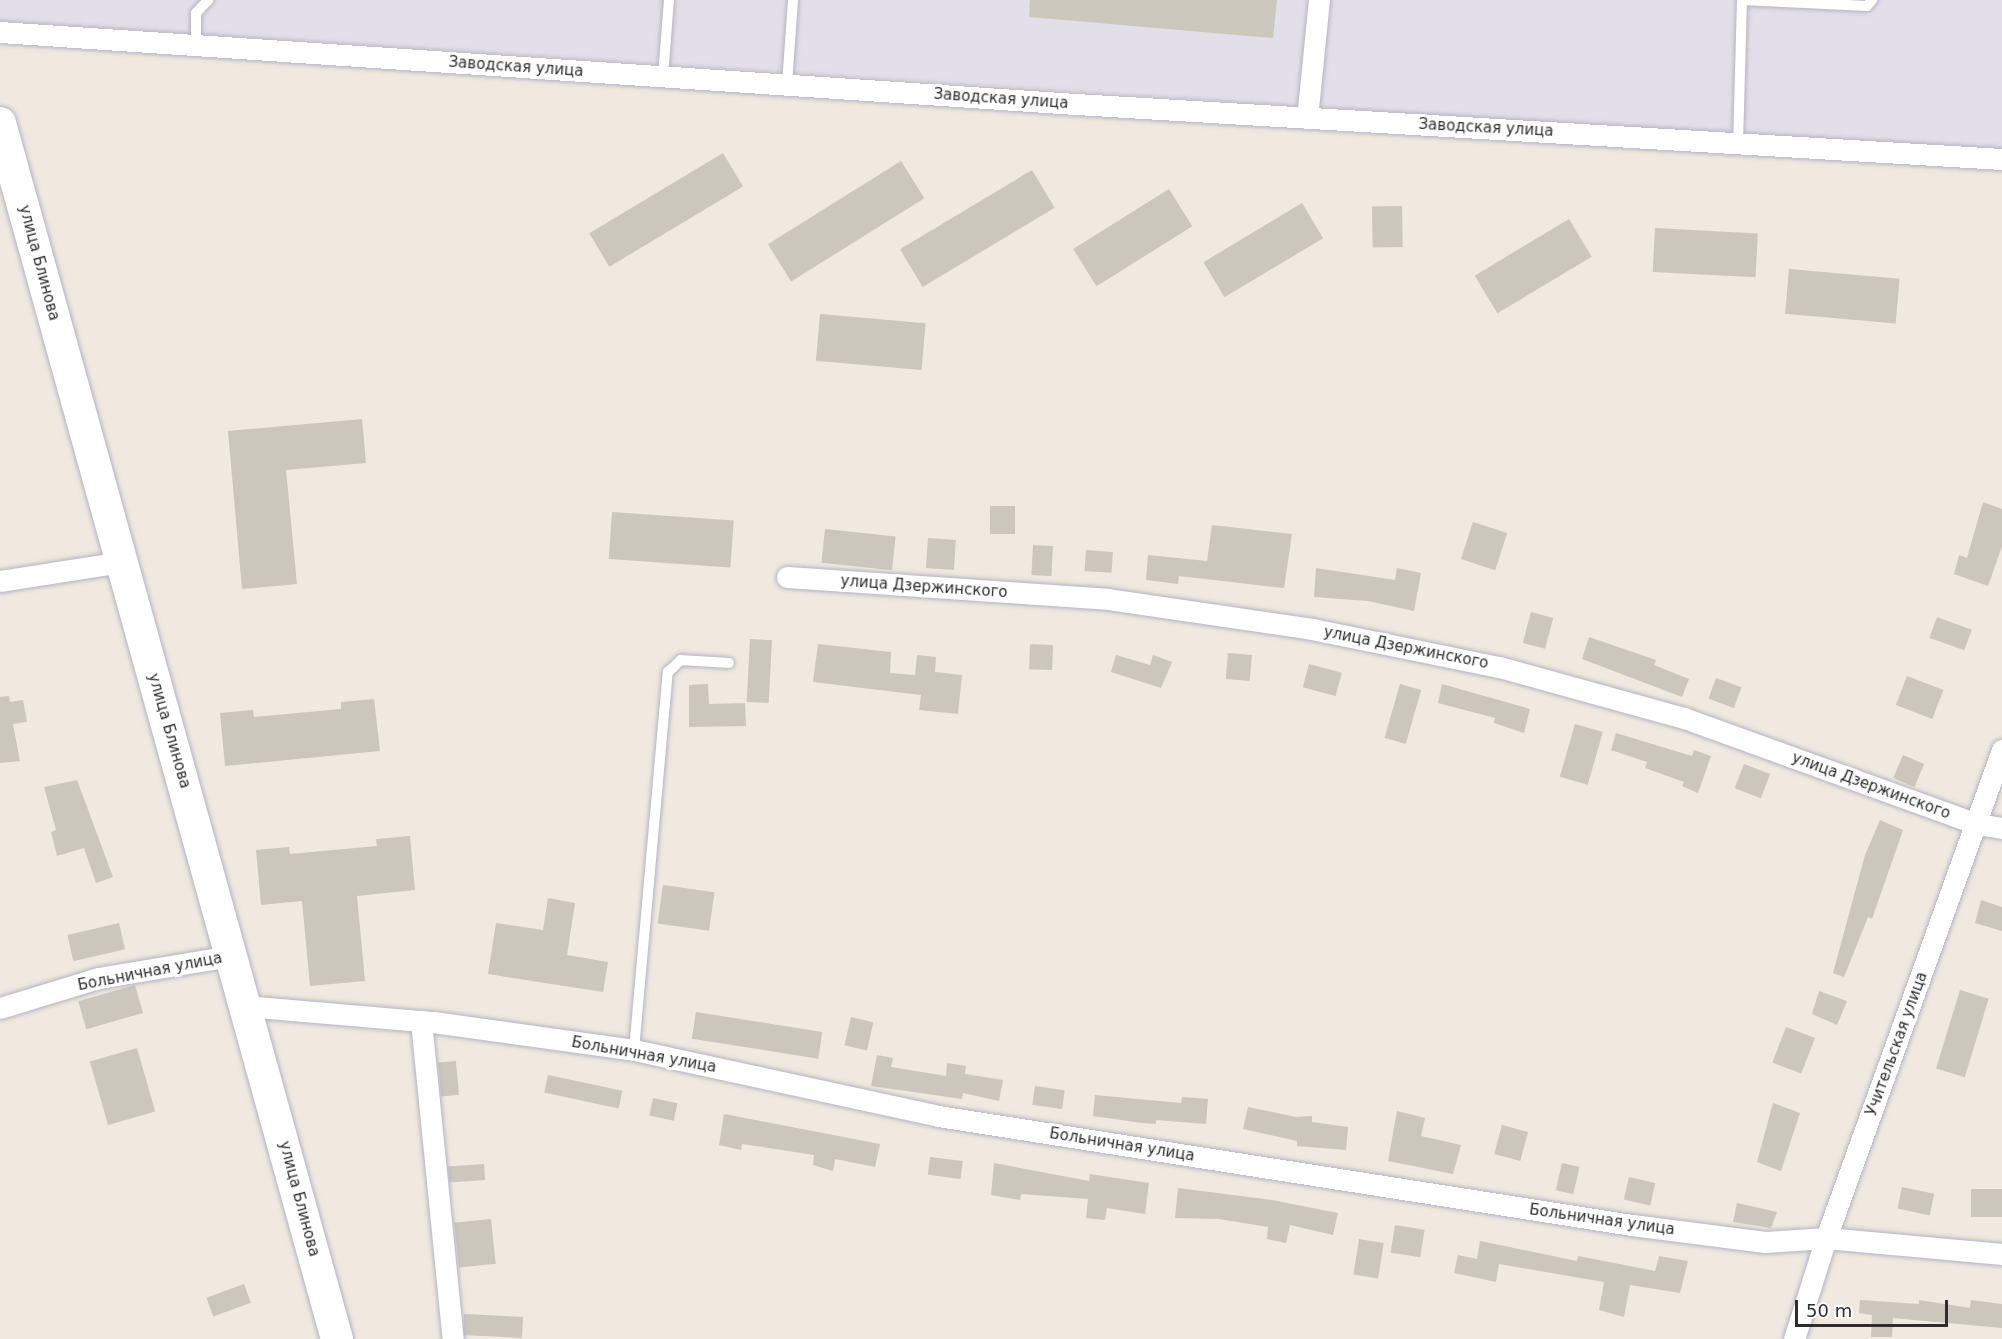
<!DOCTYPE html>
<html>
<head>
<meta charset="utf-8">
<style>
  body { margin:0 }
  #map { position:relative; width:2002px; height:1339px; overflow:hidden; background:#efe9df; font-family:"DejaVu Sans",sans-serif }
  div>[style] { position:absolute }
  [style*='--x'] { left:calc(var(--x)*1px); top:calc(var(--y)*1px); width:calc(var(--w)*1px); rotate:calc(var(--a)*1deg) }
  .industrial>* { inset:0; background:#e2dfe8 }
  .building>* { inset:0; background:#cbc7bd; transform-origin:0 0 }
  .roads { filter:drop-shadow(0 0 2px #b3b4c1) drop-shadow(0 0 2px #b3b4c1) }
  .service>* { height:10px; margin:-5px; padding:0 5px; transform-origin:5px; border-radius:5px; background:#fff }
  .minor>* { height:21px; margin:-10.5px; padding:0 10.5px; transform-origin:10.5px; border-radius:10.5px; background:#fff }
  .secondary>* { height:32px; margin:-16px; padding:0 16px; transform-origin:16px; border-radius:16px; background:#fff }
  span { translate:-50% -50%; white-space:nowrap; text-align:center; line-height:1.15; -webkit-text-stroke:6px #fff; paint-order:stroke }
  .street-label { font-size:15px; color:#2d2d2d }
  .scale { position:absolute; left:1795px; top:1300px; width:153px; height:27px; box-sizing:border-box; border:3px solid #2d2d2d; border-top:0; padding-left:8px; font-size:18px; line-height:21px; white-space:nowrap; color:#2d2d2d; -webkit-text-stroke:4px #fff; paint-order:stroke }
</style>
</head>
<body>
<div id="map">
  <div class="industrial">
    <i style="clip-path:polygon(0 0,2002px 0,2002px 152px,0 21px)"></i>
  </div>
  <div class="building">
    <i style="clip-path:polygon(1030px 0,1277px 0,1273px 38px,1029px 17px)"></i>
    <i style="left:723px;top:153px;width:39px;height:156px;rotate:59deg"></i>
    <i style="left:901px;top:161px;width:44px;height:157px;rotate:58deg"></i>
    <i style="left:1032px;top:170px;width:44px;height:154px;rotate:59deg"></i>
    <i style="left:1169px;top:189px;width:44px;height:113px;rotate:58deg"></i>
    <i style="left:1302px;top:203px;width:41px;height:115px;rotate:59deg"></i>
    <i style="left:1402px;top:206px;width:41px;height:30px;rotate:89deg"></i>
    <i style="left:1569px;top:219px;width:44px;height:110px;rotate:59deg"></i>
    <i style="left:1655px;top:228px;width:103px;height:44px;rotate:3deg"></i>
    <i style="left:1789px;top:269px;width:111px;height:45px;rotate:5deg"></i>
    <i style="left:820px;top:314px;width:106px;height:47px;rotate:5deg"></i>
    <i style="clip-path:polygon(362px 419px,366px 463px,286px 470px,297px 584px,242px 589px,228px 431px)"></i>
    <i style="clip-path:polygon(1983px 502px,2002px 509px,2002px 546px,1988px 586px,1954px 574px,1959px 555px,1967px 558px)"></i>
    <i style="left:990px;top:506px;width:25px;height:28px"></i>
    <i style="left:612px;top:512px;width:122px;height:47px;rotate:4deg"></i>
    <i style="left:1473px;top:522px;width:36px;height:39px;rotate:18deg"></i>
    <i style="clip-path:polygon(1212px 525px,1292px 534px,1284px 588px,1179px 576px,1178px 584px,1146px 580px,1148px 555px,1207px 561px)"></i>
    <i style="left:825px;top:529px;width:71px;height:34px;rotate:6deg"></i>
    <i style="left:928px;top:538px;width:28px;height:30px;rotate:4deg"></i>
    <i style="left:1033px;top:545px;width:20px;height:30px;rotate:3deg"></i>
    <i style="left:1086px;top:550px;width:27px;height:21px;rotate:4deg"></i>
    <i style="clip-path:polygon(1316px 568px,1395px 580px,1397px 568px,1421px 573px,1414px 611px,1368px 601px,1314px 597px)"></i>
    <i style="left:1531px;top:612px;width:23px;height:32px;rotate:15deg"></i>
    <i style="left:1937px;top:617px;width:37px;height:22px;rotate:20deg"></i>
    <i style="clip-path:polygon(1589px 637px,1656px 660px,1654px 665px,1689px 679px,1682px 697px,1582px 659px)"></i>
    <i style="left:750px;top:639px;width:22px;height:63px;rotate:3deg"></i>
    <i style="clip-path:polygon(818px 644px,891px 652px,890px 673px,915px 675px,917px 655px,936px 657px,935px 672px,962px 675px,958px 714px,919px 710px,921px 695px,813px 682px)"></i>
    <i style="left:1053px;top:645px;width:25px;height:23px;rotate:92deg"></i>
    <i style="left:1228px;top:653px;width:24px;height:26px;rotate:5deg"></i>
    <i style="clip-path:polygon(1116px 655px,1150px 665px,1153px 655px,1172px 662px,1161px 688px,1111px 672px)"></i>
    <i style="left:1309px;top:664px;width:34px;height:24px;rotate:15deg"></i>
    <i style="left:1907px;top:676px;width:39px;height:31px;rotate:21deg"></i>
    <i style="left:1716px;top:678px;width:27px;height:22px;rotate:20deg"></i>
    <i style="clip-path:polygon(708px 684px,709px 704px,745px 703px,746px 726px,689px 727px,689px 685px)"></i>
    <i style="left:1400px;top:684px;width:22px;height:56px;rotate:16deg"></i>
    <i style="clip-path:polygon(1442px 684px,1530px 709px,1524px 733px,1494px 723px,1495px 718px,1438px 703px)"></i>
    <i style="clip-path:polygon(9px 696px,10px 702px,23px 700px,27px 722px,13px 724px,20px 761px,0 763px,0 697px)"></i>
    <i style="clip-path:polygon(374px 699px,380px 751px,225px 766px,220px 713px,253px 710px,254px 717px,341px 709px,341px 702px)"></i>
    <i style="left:1575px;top:724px;width:29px;height:55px;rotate:16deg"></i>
    <i style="clip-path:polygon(1616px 733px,1692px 756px,1694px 750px,1711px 756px,1698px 793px,1682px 786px,1684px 782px,1645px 768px,1647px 762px,1611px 750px)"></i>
    <i style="left:1903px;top:755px;width:23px;height:25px;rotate:23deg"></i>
    <i style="left:1744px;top:764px;width:28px;height:26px;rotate:21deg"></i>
    <i style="clip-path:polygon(77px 780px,113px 877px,96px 883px,84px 848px,57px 856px,51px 832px,56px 830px,44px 787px)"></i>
    <i style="clip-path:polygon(1880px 820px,1903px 830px,1872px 919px,1868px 917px,1844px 977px,1833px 973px,1865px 855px)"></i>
    <i style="clip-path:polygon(410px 836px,415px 890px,357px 896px,365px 981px,310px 986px,302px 901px,261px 905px,256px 850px,289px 847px,290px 854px,377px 846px,376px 839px)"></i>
    <i style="left:663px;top:885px;width:52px;height:39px;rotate:8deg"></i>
    <i style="clip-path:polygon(548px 898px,575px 903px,567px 955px,608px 962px,603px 992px,488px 974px,496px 923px,543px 930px)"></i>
    <i style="clip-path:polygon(1981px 900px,2002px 907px,2002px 931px,1975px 923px)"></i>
    <i style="left:119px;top:923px;width:27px;height:53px;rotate:77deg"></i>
    <i style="left:135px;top:985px;width:29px;height:59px;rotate:74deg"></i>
    <i style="left:1960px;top:990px;width:30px;height:82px;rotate:17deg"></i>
    <i style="clip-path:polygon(1819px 991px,1847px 1001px,1837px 1025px,1812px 1014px)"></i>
    <i style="left:696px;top:1012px;width:128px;height:27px;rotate:9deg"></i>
    <i style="left:851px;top:1017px;width:23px;height:29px;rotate:13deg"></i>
    <i style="left:1786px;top:1027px;width:31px;height:38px;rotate:21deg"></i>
    <i style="left:137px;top:1048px;width:66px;height:49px;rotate:74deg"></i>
    <i style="clip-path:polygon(877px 1055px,893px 1058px,891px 1067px,946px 1076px,947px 1063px,966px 1066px,965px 1074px,1003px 1080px,999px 1101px,963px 1093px,962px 1099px,871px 1086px)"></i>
    <i style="left:456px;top:1061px;width:34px;height:18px;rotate:85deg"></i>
    <i style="left:548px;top:1075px;width:76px;height:18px;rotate:12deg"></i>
    <i style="left:1035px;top:1086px;width:30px;height:19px;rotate:8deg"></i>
    <i style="clip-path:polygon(1095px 1095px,1181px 1103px,1182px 1097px,1208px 1099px,1206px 1124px,1156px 1120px,1156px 1124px,1142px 1123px,1093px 1116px)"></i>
    <i style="left:653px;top:1098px;width:25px;height:18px;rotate:12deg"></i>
    <i style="clip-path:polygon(1773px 1103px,1800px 1113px,1781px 1171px,1757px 1162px)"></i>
    <i style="clip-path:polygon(1248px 1107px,1296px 1117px,1312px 1116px,1312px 1122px,1348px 1127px,1346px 1150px,1297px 1146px,1297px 1141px,1243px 1129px)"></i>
    <i style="clip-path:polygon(1397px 1111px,1425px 1118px,1421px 1136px,1461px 1145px,1453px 1174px,1388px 1161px)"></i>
    <i style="clip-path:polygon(724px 1114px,880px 1144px,875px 1167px,835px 1159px,833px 1171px,813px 1165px,814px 1155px,742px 1144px,741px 1150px,719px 1145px)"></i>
    <i style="left:1502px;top:1125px;width:27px;height:30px;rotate:15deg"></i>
    <i style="left:930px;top:1157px;width:33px;height:18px;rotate:7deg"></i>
    <i style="clip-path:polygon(994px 1163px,1089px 1181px,1090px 1174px,1149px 1183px,1145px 1214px,1107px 1208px,1105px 1220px,1086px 1218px,1088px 1199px,1021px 1194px,1020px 1200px,991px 1195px)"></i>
    <i style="left:1562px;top:1163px;width:18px;height:28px;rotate:13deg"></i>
    <i style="left:484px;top:1164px;width:16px;height:36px;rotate:86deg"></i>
    <i style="left:1629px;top:1177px;width:27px;height:23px;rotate:13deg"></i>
    <i style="left:1902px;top:1187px;width:33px;height:22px;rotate:12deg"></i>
    <i style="clip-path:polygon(1178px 1188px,1272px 1200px,1338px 1213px,1333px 1235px,1290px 1225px,1286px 1243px,1267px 1239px,1268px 1227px,1219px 1219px,1175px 1218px)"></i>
    <i style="left:1971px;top:1189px;width:31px;height:28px"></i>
    <i style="clip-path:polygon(1737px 1203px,1777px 1212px,1771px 1228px,1733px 1222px)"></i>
    <i style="left:491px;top:1219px;width:45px;height:37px;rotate:84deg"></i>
    <i style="left:1395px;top:1225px;width:30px;height:28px;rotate:9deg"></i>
    <i style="left:1359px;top:1239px;width:25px;height:36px;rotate:9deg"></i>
    <i style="clip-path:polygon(1480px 1241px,1577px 1261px,1578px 1256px,1655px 1271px,1659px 1256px,1688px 1261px,1680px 1293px,1630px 1285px,1624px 1317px,1599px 1310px,1604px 1282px,1499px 1264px,1496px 1282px,1454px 1273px,1458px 1255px,1477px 1259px)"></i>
    <i style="left:244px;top:1284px;width:20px;height:40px;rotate:70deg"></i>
    <i style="clip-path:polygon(1860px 1300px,1919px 1304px,1919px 1300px,1970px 1308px,1971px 1300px,2002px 1304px,2002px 1328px,1893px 1318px,1892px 1337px,1871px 1337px,1872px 1315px,1859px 1313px)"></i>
    <i style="left:523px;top:1317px;width:21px;height:59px;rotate:93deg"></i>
  </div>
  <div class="roads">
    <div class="service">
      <i style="--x:1742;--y:0;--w:125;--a:2.7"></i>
      <i style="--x:1867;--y:6;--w:8;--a:-50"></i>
      <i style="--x:196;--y:45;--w:32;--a:-90"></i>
      <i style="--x:196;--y:13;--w:18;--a:-47"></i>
      <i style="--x:663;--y:76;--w:76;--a:-85.5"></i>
      <i style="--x:787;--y:84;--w:84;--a:-85.9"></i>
      <i style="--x:1738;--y:144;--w:144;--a:-88.4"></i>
      <i style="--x:634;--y:1050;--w:380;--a:-84.9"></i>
      <i style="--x:668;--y:672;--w:18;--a:-43"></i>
      <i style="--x:681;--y:660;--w:48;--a:3.6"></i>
    </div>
    <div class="minor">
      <i style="--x:0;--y:32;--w:1078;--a:3.83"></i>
      <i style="--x:1076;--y:104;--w:928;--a:3.4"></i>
      <i style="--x:1307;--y:118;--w:119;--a:-84.2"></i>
      <i style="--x:787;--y:577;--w:321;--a:3.9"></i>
      <i style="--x:1107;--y:599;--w:207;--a:8.3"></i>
      <i style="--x:1312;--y:629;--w:191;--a:11.5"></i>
      <i style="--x:1499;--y:667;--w:192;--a:15.4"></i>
      <i style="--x:1684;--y:718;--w:312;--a:19.9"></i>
      <i style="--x:1977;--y:824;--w:25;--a:9"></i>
      <i style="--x:0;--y:581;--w:123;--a:-8.9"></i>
      <i style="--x:245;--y:1006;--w:189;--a:4.9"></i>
      <i style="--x:433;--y:1022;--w:203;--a:7.9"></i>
      <i style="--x:634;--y:1050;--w:311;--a:12.2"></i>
      <i style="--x:938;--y:1116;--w:703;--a:8.93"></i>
      <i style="--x:1632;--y:1225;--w:134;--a:7.3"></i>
      <i style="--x:1765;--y:1242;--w:61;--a:-3.8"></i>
      <i style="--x:1826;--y:1238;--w:177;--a:5.2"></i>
      <i style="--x:0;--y:1008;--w:102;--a:-17"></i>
      <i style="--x:98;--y:978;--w:135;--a:-9.4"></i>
      <i style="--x:421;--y:1021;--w:320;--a:84.3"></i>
      <i style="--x:1794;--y:1339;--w:106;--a:-72.4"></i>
      <i style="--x:1826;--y:1238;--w:519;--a:-70.17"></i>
    </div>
    <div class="secondary">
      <i style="--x:0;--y:123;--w:1262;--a:74.51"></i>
    </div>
  </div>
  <div class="street-label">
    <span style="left:516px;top:67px;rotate:4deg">Заводская улица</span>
    <span style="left:1001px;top:99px;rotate:4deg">Заводская улица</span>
    <span style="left:1486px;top:128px;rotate:3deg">Заводская улица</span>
    <span style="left:39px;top:263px;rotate:75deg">улица Блинова</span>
    <span style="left:924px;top:587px;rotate:4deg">улица Дзержинского</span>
    <span style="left:1406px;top:648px;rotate:11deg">улица Дзержинского</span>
    <span style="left:169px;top:731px;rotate:74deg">улица Блинова</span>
    <span style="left:1871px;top:786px;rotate:20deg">улица Дзержинского</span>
    <span style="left:150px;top:972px;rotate:-11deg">Больничная улица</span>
    <span style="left:1897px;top:1044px;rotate:-70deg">Учительская улица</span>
    <span style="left:644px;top:1055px;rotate:10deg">Больничная улица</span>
    <span style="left:1122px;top:1145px;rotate:9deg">Больничная улица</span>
    <span style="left:299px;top:1199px;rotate:75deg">улица Блинова</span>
    <span style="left:1602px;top:1220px;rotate:8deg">Больничная улица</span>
  </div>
  <div class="scale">50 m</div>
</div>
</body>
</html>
